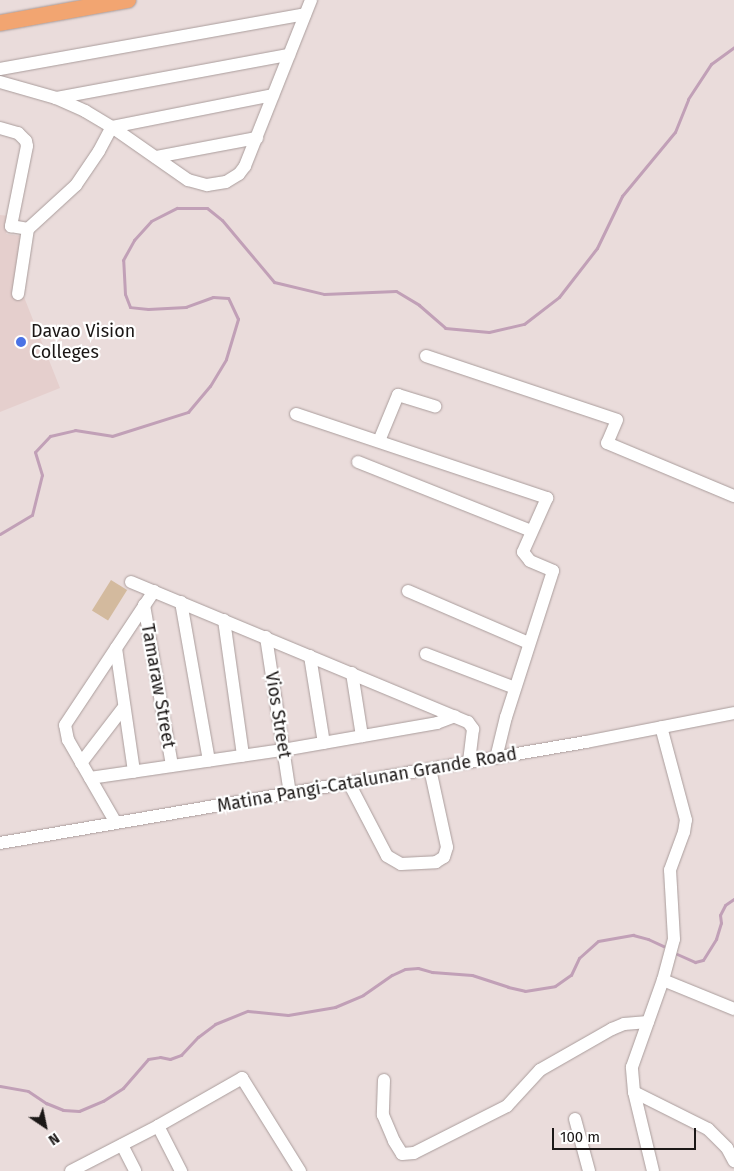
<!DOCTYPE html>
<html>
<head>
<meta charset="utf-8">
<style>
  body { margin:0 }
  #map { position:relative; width:734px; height:1171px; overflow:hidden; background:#eadcdb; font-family:"Fira Sans",sans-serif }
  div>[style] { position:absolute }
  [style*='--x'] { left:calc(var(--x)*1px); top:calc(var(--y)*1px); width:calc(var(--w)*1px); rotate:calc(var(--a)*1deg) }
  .built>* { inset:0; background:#e5cfcd }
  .green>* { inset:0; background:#d3ba9e; transform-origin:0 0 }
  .stream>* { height:3px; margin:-1.5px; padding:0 1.5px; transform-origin:1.5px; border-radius:1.5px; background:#c1a0b7 }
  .roads { filter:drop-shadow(0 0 1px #aa9d9c) drop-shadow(0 0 1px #aa9d9c) }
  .minor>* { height:12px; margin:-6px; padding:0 6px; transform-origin:6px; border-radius:6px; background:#fff }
  .major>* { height:16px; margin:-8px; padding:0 8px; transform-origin:8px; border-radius:8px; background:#f2a571 }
  .dots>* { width:14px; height:14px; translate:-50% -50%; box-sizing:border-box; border:2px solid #fff; border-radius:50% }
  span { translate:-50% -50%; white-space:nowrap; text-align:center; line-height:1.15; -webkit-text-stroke:4.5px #fff; paint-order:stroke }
  .poi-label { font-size:18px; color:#1b1716 }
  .left { translate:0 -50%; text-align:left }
  .street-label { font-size:18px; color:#1b1716 }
  .north { position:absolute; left:20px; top:1101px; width:50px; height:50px; -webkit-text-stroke:4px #fff; paint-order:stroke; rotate:146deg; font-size:14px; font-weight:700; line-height:20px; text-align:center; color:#1b1716 }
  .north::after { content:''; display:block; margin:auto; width:18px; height:22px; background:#1b1716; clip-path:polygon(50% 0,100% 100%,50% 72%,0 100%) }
  .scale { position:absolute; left:552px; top:1128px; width:144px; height:22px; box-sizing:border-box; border:2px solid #1b1716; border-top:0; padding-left:6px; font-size:15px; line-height:18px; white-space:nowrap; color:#1b1716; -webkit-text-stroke:4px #fff; paint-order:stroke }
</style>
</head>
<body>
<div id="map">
  <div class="built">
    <i style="clip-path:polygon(0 215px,9px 216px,6px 234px,21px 236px,12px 295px,24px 297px,60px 388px,0 412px)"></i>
  </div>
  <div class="green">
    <i style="left:111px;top:580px;width:19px;height:36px;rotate:32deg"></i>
  </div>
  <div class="stream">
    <i style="--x:0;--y:534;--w:37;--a:-31"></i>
    <i style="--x:32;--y:515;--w:41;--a:-76"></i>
    <i style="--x:42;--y:475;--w:24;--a:-107"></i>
    <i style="--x:35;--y:452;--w:22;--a:-47"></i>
    <i style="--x:50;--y:436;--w:26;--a:-13"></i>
    <i style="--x:75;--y:430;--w:37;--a:9"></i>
    <i style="--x:112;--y:436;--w:80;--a:-17.5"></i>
    <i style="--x:188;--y:412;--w:34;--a:-50"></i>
    <i style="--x:210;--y:386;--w:31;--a:-59"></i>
    <i style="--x:226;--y:359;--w:42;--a:-73.3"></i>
    <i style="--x:238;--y:319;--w:23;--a:-115"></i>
    <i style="--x:228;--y:298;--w:15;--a:-176"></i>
    <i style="--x:213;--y:297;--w:29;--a:160"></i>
    <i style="--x:186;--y:307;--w:38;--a:177"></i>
    <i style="--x:148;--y:309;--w:18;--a:-174"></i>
    <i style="--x:130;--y:307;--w:14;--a:-111"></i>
    <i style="--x:125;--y:294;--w:34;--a:-93"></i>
    <i style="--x:123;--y:260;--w:23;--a:-61"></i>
    <i style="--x:134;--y:240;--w:25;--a:-48"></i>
    <i style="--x:151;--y:221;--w:29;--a:-27"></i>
    <i style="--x:177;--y:208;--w:30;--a:0"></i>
    <i style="--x:207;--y:208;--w:19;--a:39"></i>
    <i style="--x:222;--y:220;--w:81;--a:50"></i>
    <i style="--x:274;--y:282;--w:51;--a:13.5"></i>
    <i style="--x:324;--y:294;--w:72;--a:-2.4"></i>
    <i style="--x:396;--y:291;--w:27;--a:31"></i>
    <i style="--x:419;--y:305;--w:35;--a:41"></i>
    <i style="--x:445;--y:328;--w:44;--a:5.2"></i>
    <i style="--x:489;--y:332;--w:36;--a:-13"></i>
    <i style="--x:524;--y:324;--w:44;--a:-37.6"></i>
    <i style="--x:559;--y:297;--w:62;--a:-52.2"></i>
    <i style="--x:597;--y:248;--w:58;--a:-64.3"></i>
    <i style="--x:622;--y:196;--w:83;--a:-50.4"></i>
    <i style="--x:675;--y:132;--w:35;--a:-68"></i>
    <i style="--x:688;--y:99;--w:42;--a:-56.7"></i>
    <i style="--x:711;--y:64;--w:29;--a:-36"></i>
    <i style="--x:677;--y:954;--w:20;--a:24"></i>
    <i style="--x:695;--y:962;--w:8;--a:-14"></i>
    <i style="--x:703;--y:960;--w:25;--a:-58"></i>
    <i style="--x:716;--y:939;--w:17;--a:-73"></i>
    <i style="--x:721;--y:923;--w:8;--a:-97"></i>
    <i style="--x:720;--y:915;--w:11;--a:-63"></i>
    <i style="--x:725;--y:905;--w:11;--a:-34"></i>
    <i style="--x:0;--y:1086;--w:28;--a:10"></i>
    <i style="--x:28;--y:1091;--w:22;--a:34"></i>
    <i style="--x:46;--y:1103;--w:18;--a:22"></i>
    <i style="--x:63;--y:1110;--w:16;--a:4"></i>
    <i style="--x:79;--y:1111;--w:26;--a:-23"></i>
    <i style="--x:103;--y:1101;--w:24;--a:-33"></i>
    <i style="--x:123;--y:1088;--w:38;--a:-49"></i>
    <i style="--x:148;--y:1059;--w:12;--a:-9"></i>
    <i style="--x:160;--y:1057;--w:10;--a:11"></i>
    <i style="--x:170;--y:1059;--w:12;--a:-20"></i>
    <i style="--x:181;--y:1055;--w:25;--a:-47"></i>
    <i style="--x:198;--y:1037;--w:21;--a:-37"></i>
    <i style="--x:215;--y:1024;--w:35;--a:-22"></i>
    <i style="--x:248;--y:1011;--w:40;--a:5.7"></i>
    <i style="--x:288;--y:1015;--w:48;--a:-9.7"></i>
    <i style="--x:335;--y:1007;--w:30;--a:-23"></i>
    <i style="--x:363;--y:995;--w:35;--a:-35"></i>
    <i style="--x:392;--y:975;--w:14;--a:-25"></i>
    <i style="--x:405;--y:969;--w:13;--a:-4"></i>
    <i style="--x:418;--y:968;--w:15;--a:16"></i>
    <i style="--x:432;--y:972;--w:40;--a:4.3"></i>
    <i style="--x:472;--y:975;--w:38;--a:18"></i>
    <i style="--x:508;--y:987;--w:17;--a:13"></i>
    <i style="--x:525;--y:991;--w:30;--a:-9"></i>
    <i style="--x:555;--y:986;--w:19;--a:-35"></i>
    <i style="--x:571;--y:975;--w:19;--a:-65"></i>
    <i style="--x:579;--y:958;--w:25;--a:-42"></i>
    <i style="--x:598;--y:941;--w:36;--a:-10"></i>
    <i style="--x:633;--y:935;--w:16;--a:15"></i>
    <i style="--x:648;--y:939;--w:17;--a:25"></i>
  </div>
  <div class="roads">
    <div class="minor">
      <i style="--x:0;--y:69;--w:310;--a:-10.2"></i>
      <i style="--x:0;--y:82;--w:58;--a:15.9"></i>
      <i style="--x:56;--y:98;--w:32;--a:24"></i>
      <i style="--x:85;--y:111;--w:31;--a:31"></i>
      <i style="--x:112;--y:127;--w:93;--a:34.9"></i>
      <i style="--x:188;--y:180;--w:20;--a:15"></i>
      <i style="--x:207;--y:185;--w:19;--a:-9"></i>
      <i style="--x:226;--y:182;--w:15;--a:-32"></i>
      <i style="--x:239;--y:174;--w:10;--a:-53"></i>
      <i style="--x:245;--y:166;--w:179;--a:-68.3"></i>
      <i style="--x:56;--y:98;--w:237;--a:-10.5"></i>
      <i style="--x:0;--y:128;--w:19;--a:16"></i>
      <i style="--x:18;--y:133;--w:11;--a:45"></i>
      <i style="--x:26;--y:141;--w:5;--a:79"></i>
      <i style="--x:27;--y:146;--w:82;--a:101.3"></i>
      <i style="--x:11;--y:226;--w:17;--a:10"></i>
      <i style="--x:156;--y:157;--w:103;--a:-10.7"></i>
      <i style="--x:18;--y:294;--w:66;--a:-81.3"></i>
      <i style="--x:28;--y:229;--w:65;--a:-42.5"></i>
      <i style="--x:76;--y:185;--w:41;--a:-55.9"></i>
      <i style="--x:99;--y:151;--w:27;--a:-62"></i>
      <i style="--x:112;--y:127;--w:164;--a:-11.2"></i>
      <i style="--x:426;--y:356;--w:201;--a:18.5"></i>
      <i style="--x:617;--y:420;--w:25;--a:113"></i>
      <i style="--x:607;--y:443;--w:138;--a:22.7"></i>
      <i style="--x:296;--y:414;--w:265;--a:18.5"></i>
      <i style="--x:547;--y:498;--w:59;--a:114"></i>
      <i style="--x:523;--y:552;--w:11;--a:52"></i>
      <i style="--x:530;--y:561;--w:25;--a:23"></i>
      <i style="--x:553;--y:571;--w:153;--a:107.8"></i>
      <i style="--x:506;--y:717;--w:42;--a:103.7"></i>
      <i style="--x:379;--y:441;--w:50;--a:-67.6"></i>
      <i style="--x:398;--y:395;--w:39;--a:17"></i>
      <i style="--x:358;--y:462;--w:186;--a:21.7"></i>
      <i style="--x:131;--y:582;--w:365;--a:22.6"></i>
      <i style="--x:468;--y:722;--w:9;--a:54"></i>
      <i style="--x:473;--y:729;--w:33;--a:97"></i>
      <i style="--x:408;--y:591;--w:132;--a:23.3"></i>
      <i style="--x:181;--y:602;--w:161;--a:80"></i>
      <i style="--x:144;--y:605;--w:163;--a:80.1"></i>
      <i style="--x:224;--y:620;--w:137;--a:82"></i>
      <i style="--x:266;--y:637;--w:159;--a:81.3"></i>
      <i style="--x:116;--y:648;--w:125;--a:81.7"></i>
      <i style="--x:426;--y:654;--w:95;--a:20.9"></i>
      <i style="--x:310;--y:656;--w:88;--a:80.9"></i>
      <i style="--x:352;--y:673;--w:64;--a:81"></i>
      <i style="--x:81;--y:763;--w:71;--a:-52.5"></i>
      <i style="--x:90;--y:778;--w:195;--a:-8.3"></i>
      <i style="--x:283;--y:750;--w:156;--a:-9.9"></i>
      <i style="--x:437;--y:723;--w:19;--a:-21"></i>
      <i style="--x:349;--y:783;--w:82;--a:62.5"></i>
      <i style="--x:387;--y:856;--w:16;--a:30"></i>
      <i style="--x:401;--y:864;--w:35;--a:-3"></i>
      <i style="--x:436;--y:862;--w:9;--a:-32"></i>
      <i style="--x:444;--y:857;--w:10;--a:-73"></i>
      <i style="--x:447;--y:847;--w:80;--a:-102.3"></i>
      <i style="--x:116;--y:823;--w:96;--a:-120"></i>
      <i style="--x:68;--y:740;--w:15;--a:-101"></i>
      <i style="--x:65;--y:725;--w:161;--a:-56.4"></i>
      <i style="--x:0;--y:843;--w:595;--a:-9.78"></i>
      <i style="--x:586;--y:742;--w:151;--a:-11.1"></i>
      <i style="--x:663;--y:980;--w:77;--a:22.2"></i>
      <i style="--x:384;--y:1080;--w:35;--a:92"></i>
      <i style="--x:383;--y:1115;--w:28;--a:67"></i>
      <i style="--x:394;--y:1141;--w:15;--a:58"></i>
      <i style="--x:402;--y:1154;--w:12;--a:-5"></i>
      <i style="--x:414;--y:1153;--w:104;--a:-26.8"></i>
      <i style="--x:507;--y:1106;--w:49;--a:-47.5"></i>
      <i style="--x:540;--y:1070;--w:83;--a:-29.7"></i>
      <i style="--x:612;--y:1029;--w:13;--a:-23"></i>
      <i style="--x:624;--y:1024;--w:24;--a:-5"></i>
      <i style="--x:634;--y:1092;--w:83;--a:26.6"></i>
      <i style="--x:708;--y:1129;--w:27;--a:45"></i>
      <i style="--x:727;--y:1148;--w:15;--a:62"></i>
      <i style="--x:575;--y:1119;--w:54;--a:74.9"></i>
      <i style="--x:158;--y:1126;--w:51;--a:62.9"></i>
      <i style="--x:122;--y:1145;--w:29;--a:63"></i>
      <i style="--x:71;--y:1171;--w:98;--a:-27.3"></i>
      <i style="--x:158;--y:1126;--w:97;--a:-29.7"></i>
      <i style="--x:242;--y:1078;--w:110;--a:58.1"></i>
      <i style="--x:653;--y:1171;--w:81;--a:-103.5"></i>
      <i style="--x:634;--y:1092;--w:25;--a:-95"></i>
      <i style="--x:632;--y:1067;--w:92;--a:-70.4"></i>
      <i style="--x:663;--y:980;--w:42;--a:-75"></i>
      <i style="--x:674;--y:939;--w:69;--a:-93.3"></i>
      <i style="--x:670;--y:870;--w:40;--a:-69.8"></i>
      <i style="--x:684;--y:832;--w:12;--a:-81"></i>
      <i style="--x:686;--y:820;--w:96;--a:-105"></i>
    </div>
    <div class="major">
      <i style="--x:0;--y:23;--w:130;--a:-10.2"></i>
    </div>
  </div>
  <div class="dots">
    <i style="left:21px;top:342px;background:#4a72e5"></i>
  </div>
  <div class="poi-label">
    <span class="left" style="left:31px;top:342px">Davao Vision<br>Colleges</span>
  </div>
  <div class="street-label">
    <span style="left:158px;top:686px;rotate:80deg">Tamaraw Street</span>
    <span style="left:278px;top:715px;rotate:81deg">Vios Street</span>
    <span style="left:367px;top:780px;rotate:-10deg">Matina Pangi-Catalunan Grande Road</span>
  </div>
  <div class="north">N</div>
  <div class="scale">100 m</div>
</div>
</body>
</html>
